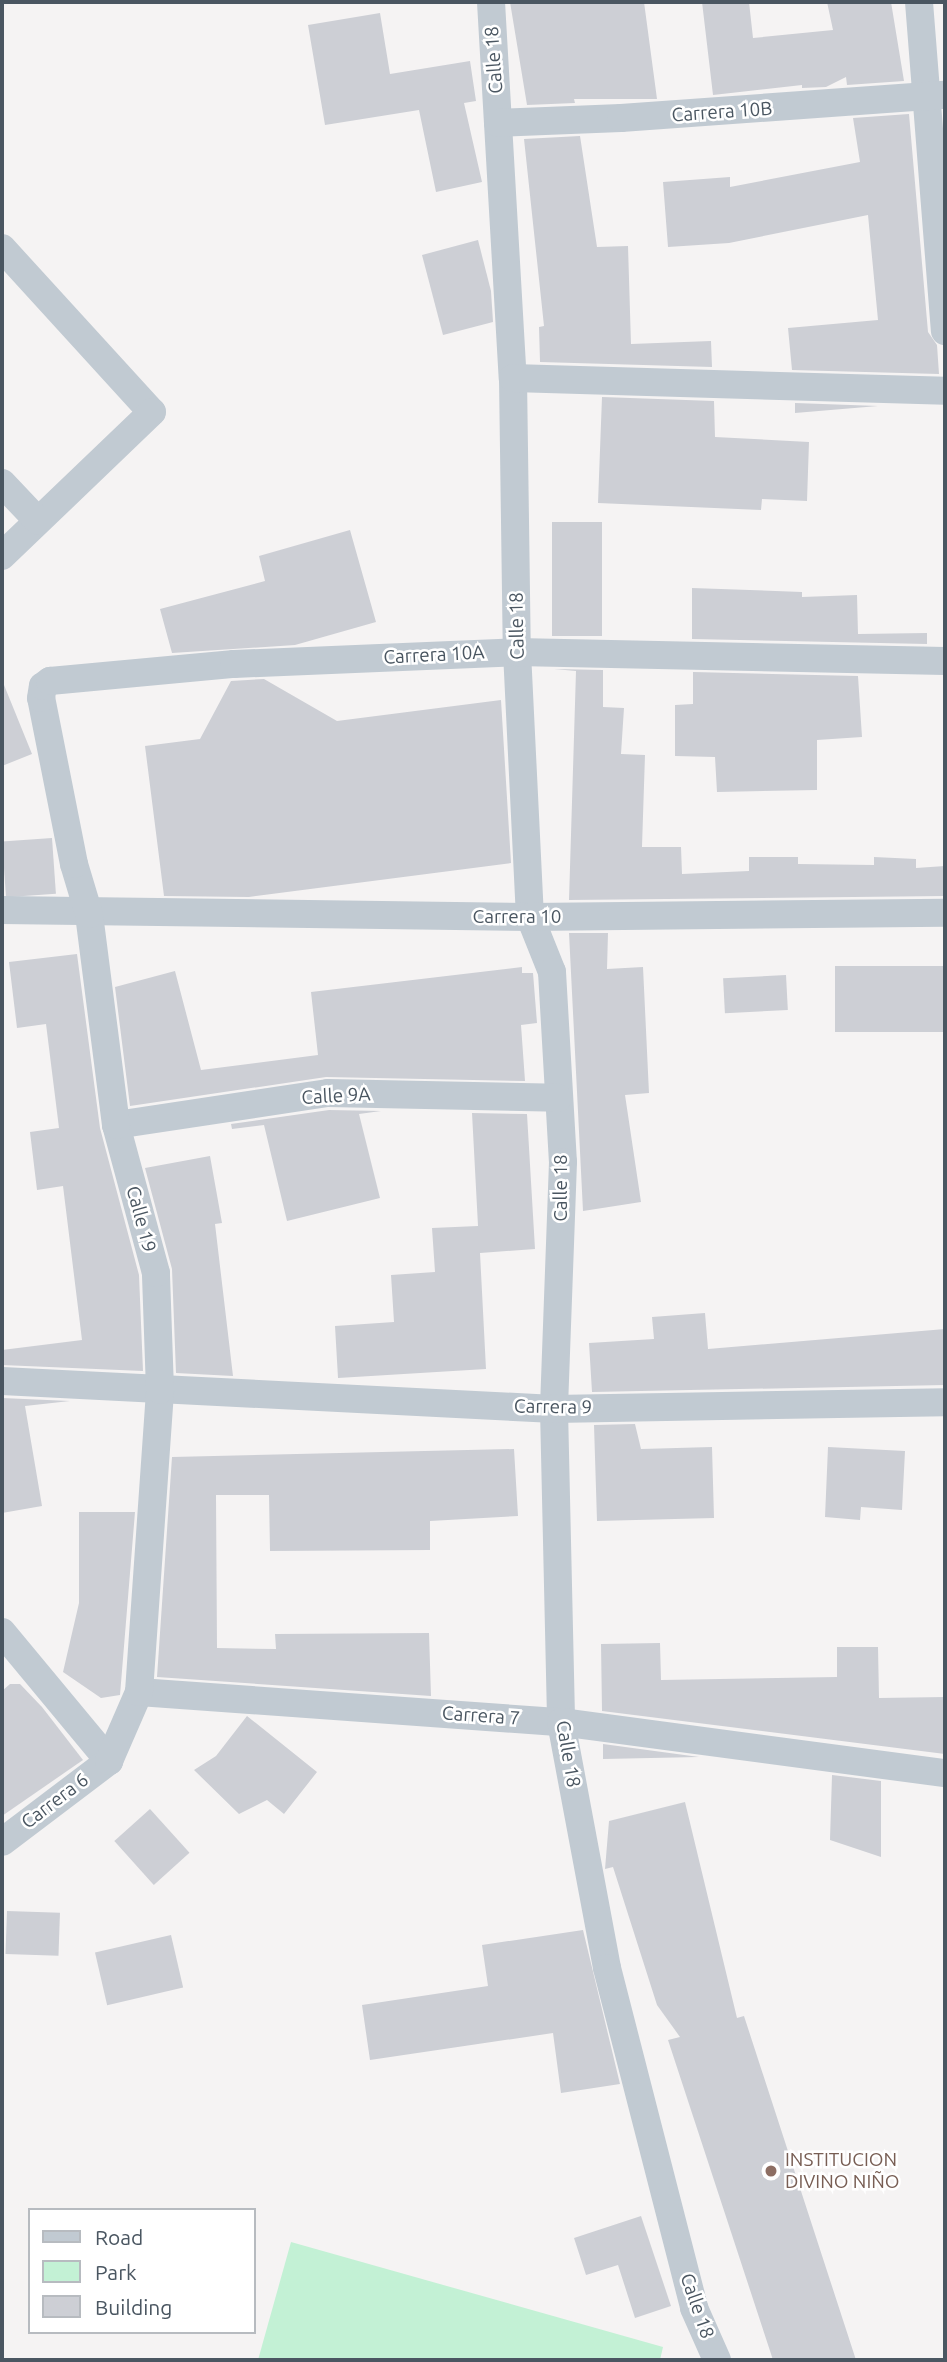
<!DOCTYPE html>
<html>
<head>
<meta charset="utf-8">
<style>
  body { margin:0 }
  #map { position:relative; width:947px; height:2362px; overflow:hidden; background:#f5f3f3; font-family:Ubuntu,sans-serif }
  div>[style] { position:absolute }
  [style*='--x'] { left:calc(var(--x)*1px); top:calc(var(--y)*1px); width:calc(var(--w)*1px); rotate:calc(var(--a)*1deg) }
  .green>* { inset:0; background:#c3f1d5 }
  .building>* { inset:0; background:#cdcfd5; transform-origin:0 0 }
  .street>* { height:28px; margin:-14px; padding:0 14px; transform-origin:14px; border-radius:14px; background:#c1cad2 }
  .dots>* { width:19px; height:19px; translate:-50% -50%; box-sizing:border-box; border:4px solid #fff; border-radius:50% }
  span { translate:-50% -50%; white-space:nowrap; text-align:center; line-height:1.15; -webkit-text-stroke:5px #fff; paint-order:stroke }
  .street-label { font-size:19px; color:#4a5661 }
  .education-label { font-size:19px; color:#785e54 }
  .left { translate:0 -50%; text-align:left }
  .frame { position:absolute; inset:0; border:4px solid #4a5661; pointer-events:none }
  .legend { position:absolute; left:28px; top:2208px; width:228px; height:126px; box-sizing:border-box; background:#fff; border:2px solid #b7bbc0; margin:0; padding:9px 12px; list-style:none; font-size:21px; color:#4a5661 }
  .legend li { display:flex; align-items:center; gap:14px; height:35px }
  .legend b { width:35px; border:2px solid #b7bbc0 }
</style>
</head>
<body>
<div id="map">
  <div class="green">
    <i style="clip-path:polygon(291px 2242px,663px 2347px,660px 2360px,258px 2360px)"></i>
  </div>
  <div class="building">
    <i style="clip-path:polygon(510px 2px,644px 2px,657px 99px,574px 99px,575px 103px,527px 105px)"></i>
    <i style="clip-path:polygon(702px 2px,749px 2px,753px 38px,833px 30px,827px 2px,891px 2px,904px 81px,847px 85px,846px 77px,826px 87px,802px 88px,802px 85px,713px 95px)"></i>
    <i style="clip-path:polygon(380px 13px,390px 74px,470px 61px,476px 101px,464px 103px,482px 182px,436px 192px,419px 110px,325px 125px,308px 25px)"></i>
    <i style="clip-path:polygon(909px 114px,928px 332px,937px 345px,939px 374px,792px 370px,788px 328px,878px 320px,868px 215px,729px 243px,668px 247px,663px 182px,730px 177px,730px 187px,860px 162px,853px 118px)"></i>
    <i style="clip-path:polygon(580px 136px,597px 247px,628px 246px,631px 344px,711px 341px,712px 367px,540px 362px,539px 327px,544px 326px,524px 139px)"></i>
    <i style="clip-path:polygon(478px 240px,491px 291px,493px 322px,443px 335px,422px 255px)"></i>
    <i style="clip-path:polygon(602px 397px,714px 401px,715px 437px,809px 442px,807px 501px,762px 499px,761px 510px,598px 503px)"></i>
    <i style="clip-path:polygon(795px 403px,878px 406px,795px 413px)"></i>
    <i style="left:552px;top:522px;width:50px;height:114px"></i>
    <i style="clip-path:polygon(350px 530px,376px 622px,295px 645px,172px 653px,160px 609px,265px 581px,259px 556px)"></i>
    <i style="clip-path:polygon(692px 588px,802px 592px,802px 597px,857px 595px,858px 634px,927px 633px,927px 644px,692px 639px)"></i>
    <i style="clip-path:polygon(554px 669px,603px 670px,603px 707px,624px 708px,621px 754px,645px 755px,642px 847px,681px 847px,682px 874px,749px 871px,749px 857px,798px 857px,798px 864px,874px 865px,874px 857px,916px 859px,916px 868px,945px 866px,945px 896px,569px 900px,576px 671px)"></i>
    <i style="clip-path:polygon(693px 672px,858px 676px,862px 737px,817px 740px,817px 790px,717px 792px,715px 757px,675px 756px,675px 705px,693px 704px)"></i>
    <i style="clip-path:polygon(264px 679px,337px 721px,501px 700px,511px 863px,249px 897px,164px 896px,145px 746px,200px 739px,231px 681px)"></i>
    <i style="clip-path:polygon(2px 680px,32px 754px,2px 766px)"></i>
    <i style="left:52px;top:838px;width:56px;height:50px;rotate:86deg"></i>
    <i style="clip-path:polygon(569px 933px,608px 933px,607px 969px,643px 967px,649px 1093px,625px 1095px,641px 1202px,583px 1211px)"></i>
    <i style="clip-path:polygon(77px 954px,100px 1128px,139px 1275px,143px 1371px,2px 1365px,2px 1350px,82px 1340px,63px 1186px,37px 1190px,30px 1132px,59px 1128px,46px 1024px,17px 1028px,9px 962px)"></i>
    <i style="left:945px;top:966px;width:66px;height:110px;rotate:90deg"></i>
    <i style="clip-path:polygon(522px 967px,522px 973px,533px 973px,537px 1023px,521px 1025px,525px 1081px,326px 1077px,130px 1106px,115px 987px,175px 971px,201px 1070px,318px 1055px,311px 992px)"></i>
    <i style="left:786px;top:975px;width:35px;height:63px;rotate:87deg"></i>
    <i style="clip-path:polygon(329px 1110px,381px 1111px,359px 1114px,380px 1198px,287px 1221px,264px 1125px,232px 1129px,231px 1124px)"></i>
    <i style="clip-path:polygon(472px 1113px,527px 1114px,535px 1249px,480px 1253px,486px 1369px,338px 1378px,335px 1326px,394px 1322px,391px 1275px,435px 1272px,432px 1228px,478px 1226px)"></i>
    <i style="clip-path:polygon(210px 1156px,222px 1223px,215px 1224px,233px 1376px,176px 1373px,172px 1269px,145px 1168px)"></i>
    <i style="clip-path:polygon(705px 1313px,708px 1349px,945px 1329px,945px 1385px,592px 1392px,589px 1343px,654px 1339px,652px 1317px)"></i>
    <i style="clip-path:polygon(2px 1398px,70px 1401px,25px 1406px,42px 1506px,2px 1513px)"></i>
    <i style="clip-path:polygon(635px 1424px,641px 1449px,712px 1447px,714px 1518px,597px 1521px,594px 1425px)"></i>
    <i style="clip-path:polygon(828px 1447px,905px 1451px,902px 1510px,861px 1507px,860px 1520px,825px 1517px)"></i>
    <i style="clip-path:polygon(514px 1449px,518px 1516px,430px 1521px,430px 1550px,270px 1551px,269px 1495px,216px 1495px,217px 1648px,276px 1649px,275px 1634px,429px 1633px,431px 1696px,157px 1677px,172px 1457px)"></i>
    <i style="clip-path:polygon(79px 1512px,135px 1512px,120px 1695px,101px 1698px,63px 1672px,79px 1603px)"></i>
    <i style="clip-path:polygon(660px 1643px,661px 1680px,837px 1677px,837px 1647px,878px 1647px,879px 1698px,945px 1697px,945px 1754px,602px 1711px,601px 1644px)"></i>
    <i style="clip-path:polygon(10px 1684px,20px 1684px,42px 1707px,83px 1760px,2px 1816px,2px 1691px)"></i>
    <i style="clip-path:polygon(247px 1716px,317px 1772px,284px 1814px,267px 1800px,239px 1814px,194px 1770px,216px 1756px)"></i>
    <i style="clip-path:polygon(603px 1744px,699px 1757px,603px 1759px)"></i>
    <i style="clip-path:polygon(832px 1775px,881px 1781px,881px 1857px,830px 1840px)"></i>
    <i style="clip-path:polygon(685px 1802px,737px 2018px,744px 2016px,856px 2360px,773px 2360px,668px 2040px,680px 2037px,657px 2005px,613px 1867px,605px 1869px,609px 1821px)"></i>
    <i style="left:150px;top:1809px;width:59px;height:48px;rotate:48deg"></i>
    <i style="left:7px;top:1911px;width:53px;height:43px;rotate:2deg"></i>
    <i style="clip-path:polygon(583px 1930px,620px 2084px,561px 2093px,553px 2033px,370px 2060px,362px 2005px,488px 1986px,482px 1945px)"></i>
    <i style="left:171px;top:1935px;width:54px;height:78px;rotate:77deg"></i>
    <i style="clip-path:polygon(641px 2216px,671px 2306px,635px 2318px,618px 2265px,586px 2275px,574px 2238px)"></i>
  </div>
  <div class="street">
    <i style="--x:491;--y:2;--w:377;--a:86.7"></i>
    <i style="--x:513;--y:378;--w:274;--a:89.2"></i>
    <i style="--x:517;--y:652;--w:265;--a:87.2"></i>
    <i style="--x:530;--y:917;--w:59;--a:68.2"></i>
    <i style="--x:552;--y:972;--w:190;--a:86.7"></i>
    <i style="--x:563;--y:1162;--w:247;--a:92.1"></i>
    <i style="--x:554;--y:1409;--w:313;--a:88.7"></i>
    <i style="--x:561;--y:1722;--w:250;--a:79.4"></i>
    <i style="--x:607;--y:1968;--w:351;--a:75.6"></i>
    <i style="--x:694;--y:2308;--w:57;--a:66.1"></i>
    <i style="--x:919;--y:2;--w:330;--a:85.5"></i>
    <i style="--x:498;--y:123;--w:123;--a:-2.3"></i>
    <i style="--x:621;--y:118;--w:325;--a:-4.1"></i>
    <i style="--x:2;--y:248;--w:222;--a:47.6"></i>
    <i style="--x:152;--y:412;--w:208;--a:136.2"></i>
    <i style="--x:513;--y:378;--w:432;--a:1.7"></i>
    <i style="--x:2;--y:483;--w:52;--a:46.5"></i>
    <i style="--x:2;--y:910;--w:528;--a:0.76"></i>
    <i style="--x:530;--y:917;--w:415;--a:-0.6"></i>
    <i style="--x:116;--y:1125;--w:214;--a:-8.6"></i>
    <i style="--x:328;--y:1093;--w:230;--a:1.2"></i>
    <i style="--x:2;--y:1381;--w:553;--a:2.9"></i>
    <i style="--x:554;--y:1409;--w:391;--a:-1"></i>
    <i style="--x:2;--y:1632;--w:168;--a:50.3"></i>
    <i style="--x:139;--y:1692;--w:423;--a:4.1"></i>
    <i style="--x:561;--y:1722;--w:387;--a:7.6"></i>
    <i style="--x:2;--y:1842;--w:134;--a:-37.1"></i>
    <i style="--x:109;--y:1761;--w:75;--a:-66.5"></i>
    <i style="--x:139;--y:1692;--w:303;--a:-86"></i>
    <i style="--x:160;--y:1390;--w:117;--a:-92"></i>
    <i style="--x:156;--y:1273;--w:153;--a:-105.1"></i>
    <i style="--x:116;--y:1125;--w:213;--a:-97.3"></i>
    <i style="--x:89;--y:914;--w:52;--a:-106.7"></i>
    <i style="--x:74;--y:864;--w:169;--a:-101.2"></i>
    <i style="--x:41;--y:698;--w:12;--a:-81"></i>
    <i style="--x:43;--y:686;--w:9;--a:-36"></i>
    <i style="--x:50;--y:681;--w:185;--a:-5.3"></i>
    <i style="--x:234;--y:664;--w:283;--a:-2.4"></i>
    <i style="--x:517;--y:652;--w:428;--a:1.2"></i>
  </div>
  <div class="dots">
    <i style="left:771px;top:2171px;background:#8d6e63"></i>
  </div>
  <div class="street-label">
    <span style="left:494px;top:60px;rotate:-94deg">Calle 18</span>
    <span style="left:722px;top:112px;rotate:-4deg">Carrera 10B</span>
    <span style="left:517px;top:626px;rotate:-91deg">Calle 18</span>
    <span style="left:434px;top:655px;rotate:-3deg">Carrera 10A</span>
    <span style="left:517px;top:917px">Carrera 10</span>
    <span style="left:336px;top:1096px;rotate:-3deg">Calle 9A</span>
    <span style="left:561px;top:1188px;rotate:-90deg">Calle 18</span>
    <span style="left:141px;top:1219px;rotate:75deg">Calle 19</span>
    <span style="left:553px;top:1407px;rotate:1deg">Carrera 9</span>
    <span style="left:481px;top:1716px;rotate:4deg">Carrera 7</span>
    <span style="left:568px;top:1754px;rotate:80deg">Calle 18</span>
    <span style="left:55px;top:1801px;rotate:-37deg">Carrera 6</span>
    <span style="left:697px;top:2306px;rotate:71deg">Calle 18</span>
  </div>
  <div class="education-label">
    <span class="left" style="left:785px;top:2171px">INSTITUCION<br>DIVINO NIÑO</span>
  </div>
  <div class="frame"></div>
  <ul class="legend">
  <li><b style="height:9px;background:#c1cad2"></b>Road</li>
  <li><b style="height:19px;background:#c3f1d5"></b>Park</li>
  <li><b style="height:19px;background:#cdcfd5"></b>Building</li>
  </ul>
</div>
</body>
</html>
